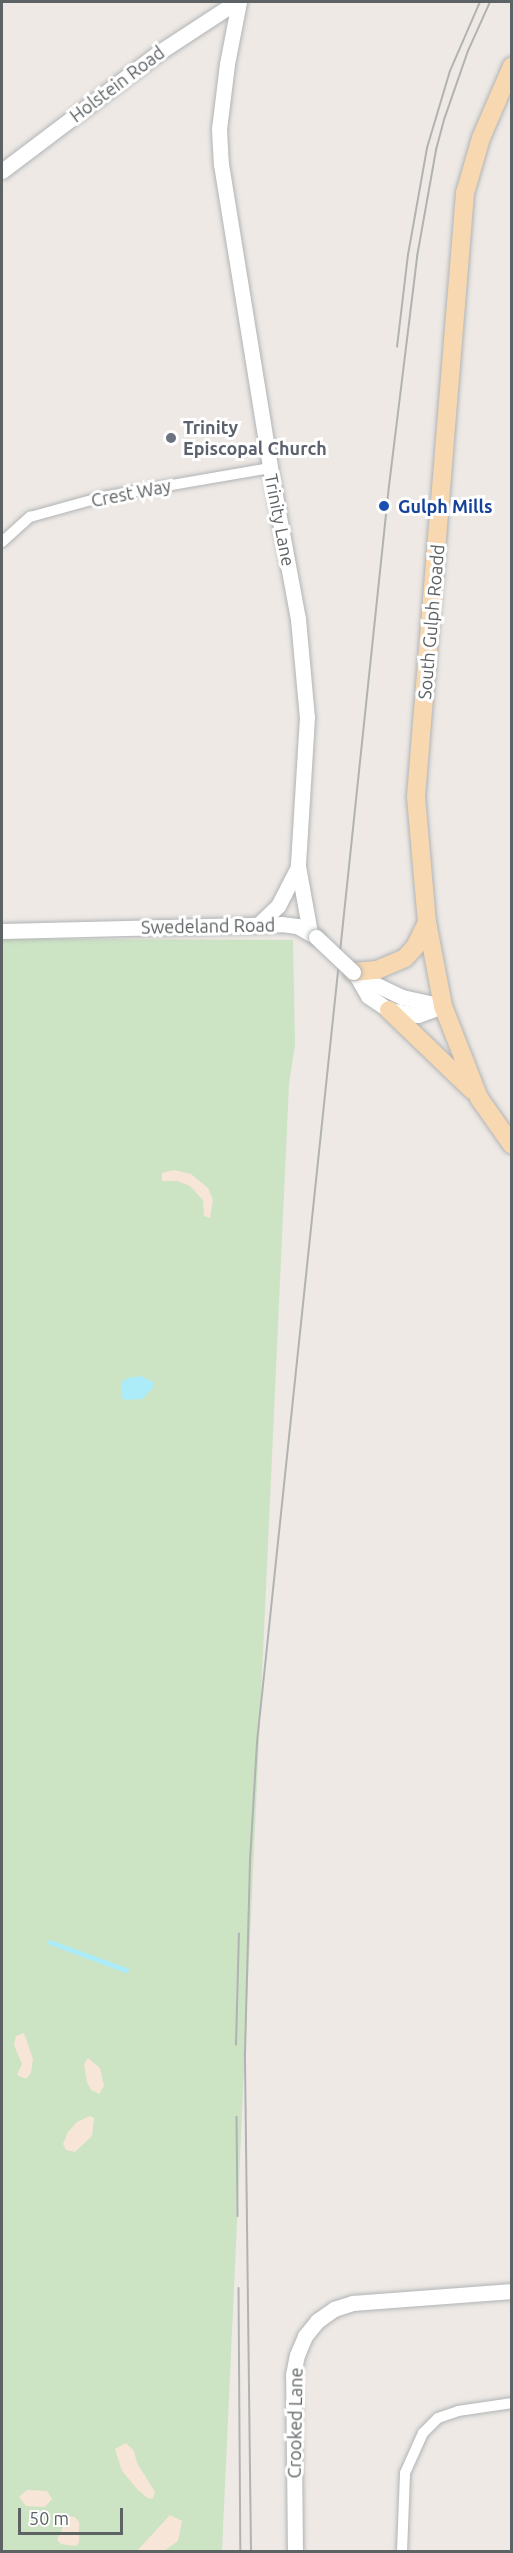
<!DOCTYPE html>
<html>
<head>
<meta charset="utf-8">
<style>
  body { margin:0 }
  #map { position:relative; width:513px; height:2553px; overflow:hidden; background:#eee9e5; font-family:Ubuntu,sans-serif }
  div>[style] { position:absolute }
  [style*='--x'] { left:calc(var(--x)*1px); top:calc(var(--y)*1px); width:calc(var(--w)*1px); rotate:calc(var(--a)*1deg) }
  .green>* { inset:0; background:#cce3c4 }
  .sand>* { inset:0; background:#f7e6d7 }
  .water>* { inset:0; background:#abecf8 }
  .stream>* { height:4.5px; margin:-2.25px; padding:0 2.25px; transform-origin:2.25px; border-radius:2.25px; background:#abecf8 }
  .roads { filter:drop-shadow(0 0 2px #b0b4b6) drop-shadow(0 0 2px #b0b4b6) }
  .street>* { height:10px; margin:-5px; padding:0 5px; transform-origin:5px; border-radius:5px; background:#fff }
  .secondary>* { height:15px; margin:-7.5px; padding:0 7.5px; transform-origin:7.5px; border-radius:7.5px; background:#fff }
  .primary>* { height:18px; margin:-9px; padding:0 9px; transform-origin:9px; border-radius:9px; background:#f8d8b0 }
  .tram>* { height:1.5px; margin:-0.75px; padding:0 0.75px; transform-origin:0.75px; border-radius:0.75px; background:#b1b2b2 }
  .bridges { filter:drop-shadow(0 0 2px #afb4b6) drop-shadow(0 0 2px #afb4b6) }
  .secondary-bridge>* { height:15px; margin:-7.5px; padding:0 7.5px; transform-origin:7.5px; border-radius:7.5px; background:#fff }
  .dots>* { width:16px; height:16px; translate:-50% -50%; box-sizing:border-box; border:3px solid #fff; border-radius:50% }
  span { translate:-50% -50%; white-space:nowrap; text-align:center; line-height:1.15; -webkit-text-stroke:6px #fff; paint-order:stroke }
  .street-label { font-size:18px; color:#5d6264 }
  .worship-label { font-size:18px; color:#5b616d; font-weight:700 }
  .left { translate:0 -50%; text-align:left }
  .transit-label { font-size:18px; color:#164399; font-weight:700 }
  .frame { position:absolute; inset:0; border:3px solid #5d6264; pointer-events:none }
  .scale { position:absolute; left:18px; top:2508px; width:105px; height:27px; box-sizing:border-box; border:3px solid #5d6264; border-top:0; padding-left:8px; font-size:18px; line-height:21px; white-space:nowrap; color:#5d6264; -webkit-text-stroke:4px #fff; paint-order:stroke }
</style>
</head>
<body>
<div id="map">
  <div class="green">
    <i style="clip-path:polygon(2px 939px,293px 940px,295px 1045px,289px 1084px,222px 2551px,2px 2551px)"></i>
  </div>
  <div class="sand">
    <i style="clip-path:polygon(174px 1170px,191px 1174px,208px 1188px,213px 1200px,210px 1218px,204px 1216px,203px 1200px,190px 1186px,177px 1181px,162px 1181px,162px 1173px)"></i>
    <i style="clip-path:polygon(24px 2033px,33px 2059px,31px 2073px,26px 2079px,17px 2075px,22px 2064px,14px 2045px,16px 2036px)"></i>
    <i style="clip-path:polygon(88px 2058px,100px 2068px,104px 2086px,99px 2094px,91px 2090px,87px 2082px,84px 2064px)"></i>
    <i style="clip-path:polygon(90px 2116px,94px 2118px,92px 2136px,75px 2152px,66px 2150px,63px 2144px,68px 2132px,77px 2122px)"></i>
    <i style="clip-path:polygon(126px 2443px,134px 2451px,137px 2463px,155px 2492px,153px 2498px,149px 2499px,138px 2490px,122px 2471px,115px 2449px)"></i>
    <i style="clip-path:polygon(27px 2490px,47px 2491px,52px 2499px,45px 2507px,26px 2506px,19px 2497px)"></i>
    <i style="clip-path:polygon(170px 2515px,182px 2521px,178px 2541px,164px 2551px,137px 2551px)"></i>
    <i style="clip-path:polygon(68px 2516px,75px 2517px,79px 2522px,79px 2542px,76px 2546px,61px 2544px,57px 2540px)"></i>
  </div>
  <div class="water">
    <i style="clip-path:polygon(141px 1376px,153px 1382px,153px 1388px,142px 1399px,125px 1400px,122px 1398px,121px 1383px,127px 1378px)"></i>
  </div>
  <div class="stream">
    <i style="--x:50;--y:1942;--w:81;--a:20.2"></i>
  </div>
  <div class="roads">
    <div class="street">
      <i style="--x:2;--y:542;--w:38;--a:-42"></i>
      <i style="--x:30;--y:517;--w:75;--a:-15.5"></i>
      <i style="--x:102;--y:497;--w:170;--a:-9.8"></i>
      <i style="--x:402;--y:2552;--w:79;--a:-87.8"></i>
      <i style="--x:405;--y:2473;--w:44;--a:-65.8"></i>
      <i style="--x:423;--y:2433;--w:21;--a:-45"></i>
      <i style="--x:438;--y:2418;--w:21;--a:-19"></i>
      <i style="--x:458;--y:2411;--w:55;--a:-8.4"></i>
    </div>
    <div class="secondary">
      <i style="--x:239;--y:2;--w:63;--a:101"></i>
      <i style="--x:227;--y:64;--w:65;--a:97"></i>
      <i style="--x:219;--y:129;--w:35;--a:87"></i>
      <i style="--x:221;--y:164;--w:308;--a:80.8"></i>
      <i style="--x:270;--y:468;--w:154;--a:79.5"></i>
      <i style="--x:298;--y:619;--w:98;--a:84.8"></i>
      <i style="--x:307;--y:717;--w:149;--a:93.5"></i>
      <i style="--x:298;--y:866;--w:68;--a:79.8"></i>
      <i style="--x:2;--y:171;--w:196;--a:-37.1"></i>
      <i style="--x:158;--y:53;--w:93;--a:-33.2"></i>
      <i style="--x:258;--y:925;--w:28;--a:-44"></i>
      <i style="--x:278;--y:906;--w:44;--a:-62.9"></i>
      <i style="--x:2;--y:931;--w:279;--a:-1.4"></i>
      <i style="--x:281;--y:924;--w:16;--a:7"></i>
      <i style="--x:297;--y:926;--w:22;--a:30"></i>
      <i style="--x:356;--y:975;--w:24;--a:60"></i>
      <i style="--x:368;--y:996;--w:25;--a:34"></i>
      <i style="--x:389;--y:1010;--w:29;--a:10"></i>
      <i style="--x:418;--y:1015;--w:27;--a:-20"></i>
      <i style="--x:356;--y:975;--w:51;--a:25.6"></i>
      <i style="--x:402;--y:997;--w:42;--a:12.4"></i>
      <i style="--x:295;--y:2552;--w:177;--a:-90.6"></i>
      <i style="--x:293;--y:2375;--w:20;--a:-79"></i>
      <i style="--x:297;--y:2355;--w:21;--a:-67"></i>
      <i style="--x:305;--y:2336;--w:19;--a:-51"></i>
      <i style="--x:317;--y:2321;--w:21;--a:-35"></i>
      <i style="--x:334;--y:2309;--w:20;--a:-18"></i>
      <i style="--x:353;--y:2303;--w:159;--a:-4.3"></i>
    </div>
    <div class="primary">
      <i style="--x:512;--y:66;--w:78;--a:113.3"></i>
      <i style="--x:481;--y:138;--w:57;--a:106.2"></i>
      <i style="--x:465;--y:193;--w:606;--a:94.64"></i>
      <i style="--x:416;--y:797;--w:125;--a:85"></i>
      <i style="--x:427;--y:922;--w:86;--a:79.2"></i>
      <i style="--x:443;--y:1006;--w:99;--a:68.6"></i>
      <i style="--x:479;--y:1098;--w:57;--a:54.9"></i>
      <i style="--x:353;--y:972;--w:24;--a:-5"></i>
      <i style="--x:377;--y:970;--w:30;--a:-23"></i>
      <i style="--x:405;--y:958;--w:15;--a:-48"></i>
      <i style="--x:415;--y:947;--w:28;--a:-64"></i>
      <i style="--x:389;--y:1010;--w:115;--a:43.9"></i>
    </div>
  </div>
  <div class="tram">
    <i style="--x:397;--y:347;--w:93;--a:-83.2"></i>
    <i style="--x:408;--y:255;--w:109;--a:-79.9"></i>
    <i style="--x:427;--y:148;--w:80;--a:-73.4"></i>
    <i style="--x:450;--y:71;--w:75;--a:-66.5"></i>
    <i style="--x:236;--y:2045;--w:111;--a:-88.5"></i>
    <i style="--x:237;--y:2117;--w:99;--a:89.4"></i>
    <i style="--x:239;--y:2288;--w:264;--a:89.6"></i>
    <i style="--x:251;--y:2552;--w:499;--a:-90.7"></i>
    <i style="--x:245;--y:2053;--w:192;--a:-88.5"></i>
    <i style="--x:250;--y:1861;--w:119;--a:-86.6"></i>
    <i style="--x:257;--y:1742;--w:1263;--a:-84"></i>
    <i style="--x:389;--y:486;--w:231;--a:-83"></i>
    <i style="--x:417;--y:257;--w:109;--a:-79.9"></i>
    <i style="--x:436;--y:150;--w:34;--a:-75"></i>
    <i style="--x:445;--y:117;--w:70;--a:-70.8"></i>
    <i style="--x:468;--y:51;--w:54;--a:-65.8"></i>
  </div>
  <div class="bridges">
    <div class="secondary-bridge">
      <i style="--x:316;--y:937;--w:51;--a:43.4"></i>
    </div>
  </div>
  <div class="dots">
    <i style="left:171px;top:438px;background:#6b7280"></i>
    <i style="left:384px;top:506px;background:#1a4fb4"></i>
  </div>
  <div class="street-label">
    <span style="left:117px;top:84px;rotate:-37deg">Holstein Road</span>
    <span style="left:131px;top:493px;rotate:-11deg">Crest Way</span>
    <span style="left:280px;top:520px;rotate:79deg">Trinity Lane</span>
    <span style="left:431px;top:622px;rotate:-85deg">South Gulph Roadd</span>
    <span style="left:208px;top:926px;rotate:-1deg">Swedeland Road</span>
    <span style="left:295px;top:2423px;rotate:-89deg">Crooked Lane</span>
  </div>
  <div class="worship-label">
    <span class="left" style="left:183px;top:438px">Trinity<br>Episcopal Church</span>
  </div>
  <div class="transit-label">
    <span class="left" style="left:398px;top:506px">Gulph Mills</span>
  </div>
  <div class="frame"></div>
  <div class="scale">50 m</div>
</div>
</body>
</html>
